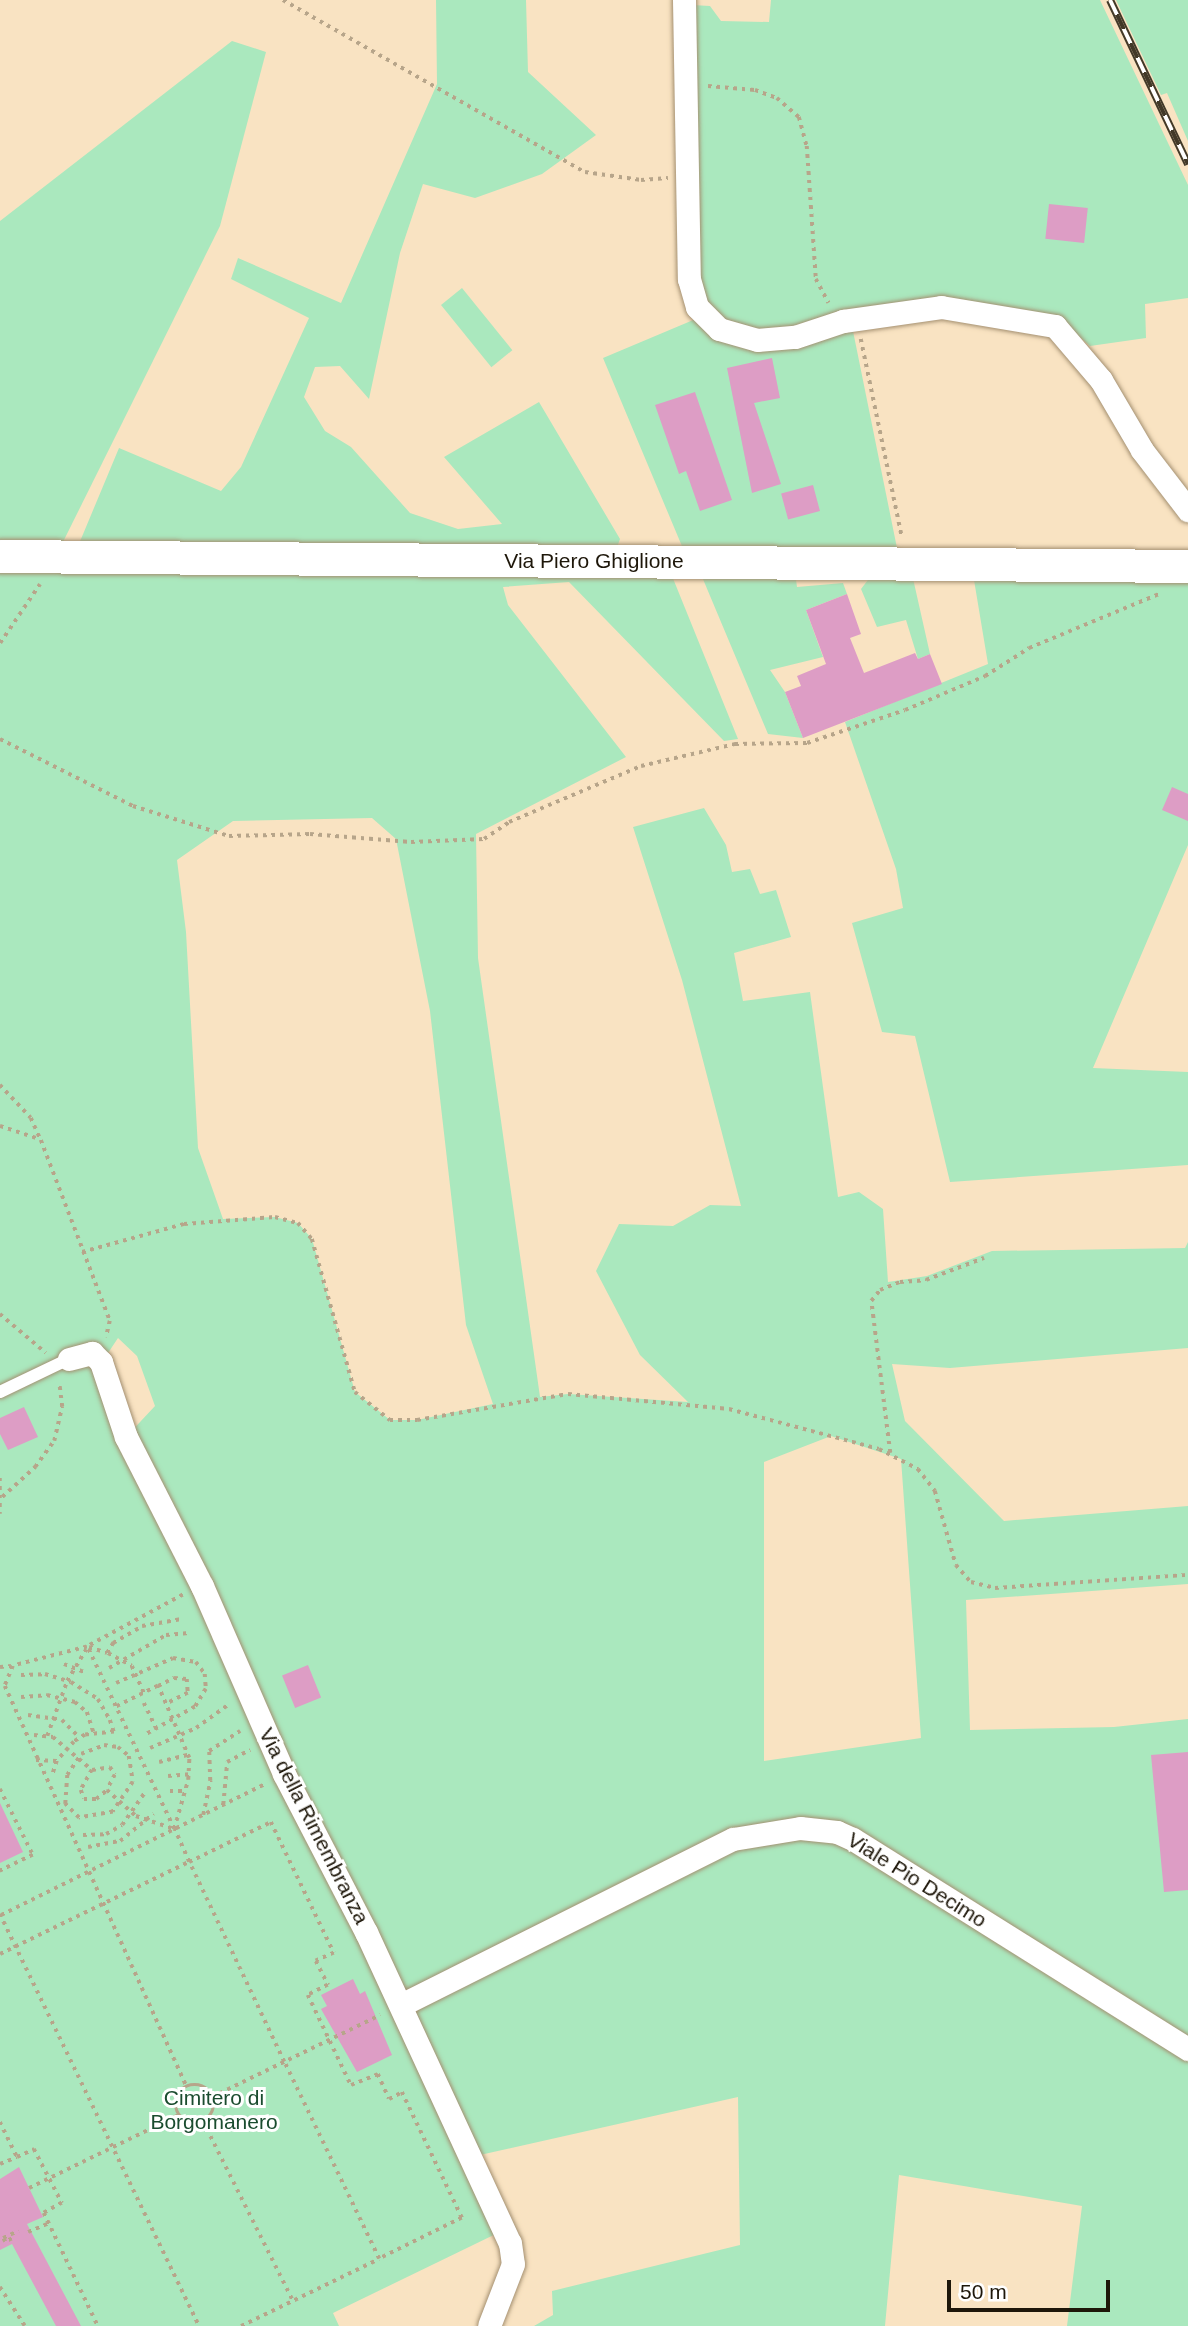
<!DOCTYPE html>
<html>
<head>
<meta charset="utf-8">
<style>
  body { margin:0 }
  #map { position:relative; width:1188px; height:2326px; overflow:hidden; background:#f9e3c2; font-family:Helvetica,sans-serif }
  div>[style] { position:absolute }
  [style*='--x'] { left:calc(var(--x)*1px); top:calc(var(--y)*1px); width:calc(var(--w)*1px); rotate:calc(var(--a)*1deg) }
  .green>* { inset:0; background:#aae8be; transform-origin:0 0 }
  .building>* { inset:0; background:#dd9dc5; transform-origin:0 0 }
  .path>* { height:3.5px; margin-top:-1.75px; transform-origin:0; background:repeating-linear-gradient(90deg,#b7a58a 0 3.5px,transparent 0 8.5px) }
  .path>.ring { margin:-1.75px; padding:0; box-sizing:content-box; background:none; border:3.5px solid #b7a58a; border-radius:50% }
  .roads { filter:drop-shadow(0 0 2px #a49071) drop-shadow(0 0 2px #a49071) }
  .lane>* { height:12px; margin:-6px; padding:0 6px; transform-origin:6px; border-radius:6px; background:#fff }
  .street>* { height:23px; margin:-11.5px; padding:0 11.5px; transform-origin:11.5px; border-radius:11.5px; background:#fff }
  .secondary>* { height:33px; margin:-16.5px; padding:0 16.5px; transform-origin:16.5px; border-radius:16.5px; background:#fff }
  .rail>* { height:8px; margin-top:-4px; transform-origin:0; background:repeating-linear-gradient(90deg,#fff 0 16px,#423928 0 32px); box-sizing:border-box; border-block:2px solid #423928 }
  span { translate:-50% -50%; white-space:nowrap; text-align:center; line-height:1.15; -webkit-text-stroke:6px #fff; paint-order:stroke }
  .street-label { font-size:21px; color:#1e170a }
  .park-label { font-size:21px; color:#1a4c2f }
  .scale { position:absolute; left:947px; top:2280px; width:163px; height:32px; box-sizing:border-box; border:4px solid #1e170a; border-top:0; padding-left:9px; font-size:21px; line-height:24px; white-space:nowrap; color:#1e170a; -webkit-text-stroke:5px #fff; paint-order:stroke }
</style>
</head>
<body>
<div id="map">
  <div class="green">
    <i style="clip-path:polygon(436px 0,526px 0,528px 72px,596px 135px,542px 174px,475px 198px,423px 184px,400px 253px,369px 399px,340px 366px,315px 367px,304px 397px,325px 431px,351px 447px,410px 513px,458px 529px,502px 524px,444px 457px,539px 402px,620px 539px,615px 553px,76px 551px,119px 448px,221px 491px,241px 467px,309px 318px,231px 279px,238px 258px,341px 303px,437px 84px)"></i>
    <i style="clip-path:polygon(771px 0,1100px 0,1188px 185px,1188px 298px,1145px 304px,1146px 338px,1090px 346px,1060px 320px,1042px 313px,939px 299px,758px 334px,720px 323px,704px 305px,694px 279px,692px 5px,710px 6px,721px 21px,769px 22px)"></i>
    <i style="clip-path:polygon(1116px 0,1188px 0,1188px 141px,1167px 93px,1161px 95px)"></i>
    <i style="clip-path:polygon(232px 41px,266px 52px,220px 226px,58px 552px,0 550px,0 221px)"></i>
    <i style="left:462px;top:288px;width:80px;height:27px;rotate:51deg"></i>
    <i style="clip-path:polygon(698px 318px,713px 335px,853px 331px,898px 553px,684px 551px,603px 358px)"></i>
    <i style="clip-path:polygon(evenodd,670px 571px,738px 739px,724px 741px,569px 582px,503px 587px,508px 605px,626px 757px,476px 834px,478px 958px,540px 1397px,568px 1394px,688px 1402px,640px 1355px,596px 1271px,619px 1224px,673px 1226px,710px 1205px,741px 1206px,682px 980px,633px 827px,704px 808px,726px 845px,732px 872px,750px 869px,760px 894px,776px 890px,791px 937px,734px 953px,743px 1001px,810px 992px,838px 1197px,859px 1192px,883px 1209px,888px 1282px,927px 1276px,992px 1251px,1185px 1248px,1188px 1242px,1188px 1348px,950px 1368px,892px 1364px,905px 1421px,1004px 1521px,1188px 1506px,1188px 1584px,966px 1600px,970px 1730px,1114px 1727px,1188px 1719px,1188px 2326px,1067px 2326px,1082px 2206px,899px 2175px,885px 2326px,534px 2326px,553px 2315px,552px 2291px,740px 2245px,738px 2097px,471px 2157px,504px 2230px,333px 2313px,339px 2326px,0 2326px,0 572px,670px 571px,372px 818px,396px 839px,430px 1011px,466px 1325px,493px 1404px,417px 1420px,390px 1420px,355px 1392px,312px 1239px,298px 1223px,275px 1217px,223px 1219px,198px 1148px,186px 932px,177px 860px,233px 821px,372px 818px,670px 571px,118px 1338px,137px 1356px,155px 1406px,126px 1437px,102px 1362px,118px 1338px,670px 571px,831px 1436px,901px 1459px,921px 1738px,764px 1761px,764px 1462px,831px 1436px)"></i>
    <i style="clip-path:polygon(700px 572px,795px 572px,797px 587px,843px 583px,847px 594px,806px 610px,823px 657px,770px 670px,785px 692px,803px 738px,768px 734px)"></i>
    <i style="clip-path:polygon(912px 574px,930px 654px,918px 659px,906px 620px,877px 627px,861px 589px,871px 576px)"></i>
    <i style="clip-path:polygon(973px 574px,1188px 577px,1188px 845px,1093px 1068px,1188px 1072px,1188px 1165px,950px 1182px,915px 1036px,882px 1032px,852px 923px,903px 908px,896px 869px,845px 722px,988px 664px)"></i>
  </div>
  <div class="building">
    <i style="left:1049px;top:204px;width:39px;height:35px;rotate:6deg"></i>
    <i style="clip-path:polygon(772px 358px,780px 398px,754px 403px,781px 484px,752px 493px,727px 368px)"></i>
    <i style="clip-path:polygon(695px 392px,732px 500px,700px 511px,686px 471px,679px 474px,655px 405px)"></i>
    <i style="left:813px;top:485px;width:27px;height:33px;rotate:75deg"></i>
    <i style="clip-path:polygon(847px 594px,861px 634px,850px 638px,864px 673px,915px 653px,918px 659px,930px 654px,942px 684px,803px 738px,785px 692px,801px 686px,797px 676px,826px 664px,806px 610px)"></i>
    <i style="clip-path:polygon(1172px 787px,1188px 794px,1188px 821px,1162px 810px)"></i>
    <i style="clip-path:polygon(24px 1407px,38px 1437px,8px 1450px,0 1434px,0 1418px)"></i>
    <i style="left:308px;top:1665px;width:35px;height:28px;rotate:68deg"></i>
    <i style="clip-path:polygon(1188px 1752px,1188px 1890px,1164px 1892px,1151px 1755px)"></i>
    <i style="clip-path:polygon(0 1803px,23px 1852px,0 1863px)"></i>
    <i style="clip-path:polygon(353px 1979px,360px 1994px,365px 1991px,392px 2055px,357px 2072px,321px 2009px,327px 2006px,321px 1995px)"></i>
    <i style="clip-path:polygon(19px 2167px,43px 2217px,27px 2224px,81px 2326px,56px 2326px,12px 2244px,0 2250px,0 2179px)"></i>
  </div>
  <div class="path">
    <i style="--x:283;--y:0;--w:348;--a:29.7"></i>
    <i style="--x:585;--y:172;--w:57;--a:8.1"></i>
    <i style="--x:641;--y:180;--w:27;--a:-4"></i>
    <i style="--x:708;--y:86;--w:47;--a:4.9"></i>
    <i style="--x:755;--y:90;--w:23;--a:20"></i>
    <i style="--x:777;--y:98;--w:29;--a:41"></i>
    <i style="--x:799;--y:117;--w:30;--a:75"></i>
    <i style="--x:807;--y:146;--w:133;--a:86.1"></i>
    <i style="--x:816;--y:279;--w:27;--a:62"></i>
    <i style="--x:861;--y:339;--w:202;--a:78.3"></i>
    <i style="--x:0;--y:643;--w:71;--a:-55.9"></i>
    <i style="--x:0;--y:739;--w:149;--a:26.7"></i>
    <i style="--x:133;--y:806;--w:101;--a:17.4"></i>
    <i style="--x:229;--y:836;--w:81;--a:-1.4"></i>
    <i style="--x:310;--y:834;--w:101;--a:4.5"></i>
    <i style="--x:411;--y:842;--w:73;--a:-2.4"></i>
    <i style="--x:484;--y:839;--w:30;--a:-34"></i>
    <i style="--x:509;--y:822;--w:143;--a:-23"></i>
    <i style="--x:641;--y:766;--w:97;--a:-13.2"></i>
    <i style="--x:735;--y:744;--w:72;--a:-0.8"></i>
    <i style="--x:807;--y:743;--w:103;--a:-18.6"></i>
    <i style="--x:905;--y:710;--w:87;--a:-23"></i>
    <i style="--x:985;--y:676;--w:52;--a:-32.5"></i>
    <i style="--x:1029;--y:648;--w:141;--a:-22.6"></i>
    <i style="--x:0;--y:1085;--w:45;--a:46.8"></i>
    <i style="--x:31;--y:1118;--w:24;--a:66"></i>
    <i style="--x:41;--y:1140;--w:194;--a:69.1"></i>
    <i style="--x:110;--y:1321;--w:17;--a:103"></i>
    <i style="--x:0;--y:1126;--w:41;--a:18.4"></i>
    <i style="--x:82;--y:1252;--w:106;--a:-15.4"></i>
    <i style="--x:184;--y:1224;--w:91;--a:-4.4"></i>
    <i style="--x:275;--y:1217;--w:24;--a:15"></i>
    <i style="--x:298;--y:1223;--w:21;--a:49"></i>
    <i style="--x:312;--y:1239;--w:159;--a:74.3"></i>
    <i style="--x:355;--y:1392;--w:45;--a:38.7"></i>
    <i style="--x:390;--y:1420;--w:27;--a:0"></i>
    <i style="--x:417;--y:1420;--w:153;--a:-9.8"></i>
    <i style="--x:568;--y:1394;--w:162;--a:5.3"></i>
    <i style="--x:729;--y:1409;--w:155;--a:14.9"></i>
    <i style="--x:879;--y:1449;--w:44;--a:27.1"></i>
    <i style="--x:918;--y:1469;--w:28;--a:52"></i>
    <i style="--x:935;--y:1491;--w:77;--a:74.2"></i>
    <i style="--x:956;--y:1565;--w:23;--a:49"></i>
    <i style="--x:971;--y:1582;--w:25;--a:14"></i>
    <i style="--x:995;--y:1588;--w:193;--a:-3.9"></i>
    <i style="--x:0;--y:1314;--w:60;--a:40.3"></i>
    <i style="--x:890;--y:1453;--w:153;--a:-97.1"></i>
    <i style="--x:871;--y:1301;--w:14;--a:-51"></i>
    <i style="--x:880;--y:1290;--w:22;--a:-22"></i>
    <i style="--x:900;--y:1282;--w:26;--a:-4"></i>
    <i style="--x:926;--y:1280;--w:62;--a:-20.8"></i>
    <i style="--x:0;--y:1478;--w:36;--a:90"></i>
    <i style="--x:2;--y:1497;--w:45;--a:-42.3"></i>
    <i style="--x:35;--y:1467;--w:32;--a:-54"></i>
    <i style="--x:54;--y:1441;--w:35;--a:-77"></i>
    <i style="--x:62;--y:1407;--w:25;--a:-97"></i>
    <i style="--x:183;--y:1595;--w:109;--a:151.6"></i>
    <i style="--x:87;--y:1647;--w:76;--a:165.6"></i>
    <i style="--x:13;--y:1666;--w:22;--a:112"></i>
    <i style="--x:5;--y:1686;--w:440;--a:65.6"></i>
    <i style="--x:89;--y:1647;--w:19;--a:18"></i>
    <i style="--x:107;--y:1653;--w:12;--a:-59"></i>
    <i style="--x:113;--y:1643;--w:34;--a:-30"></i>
    <i style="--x:142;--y:1626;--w:40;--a:-10"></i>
    <i style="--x:108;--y:1653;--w:27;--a:28"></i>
    <i style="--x:132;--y:1666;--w:30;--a:66"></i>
    <i style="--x:64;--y:1664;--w:22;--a:22"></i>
    <i style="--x:0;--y:1667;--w:11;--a:-5"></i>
    <i style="--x:109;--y:1668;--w:66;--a:-30.1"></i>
    <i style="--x:166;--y:1635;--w:23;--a:-5"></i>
    <i style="--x:21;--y:1675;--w:24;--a:-2"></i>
    <i style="--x:45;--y:1674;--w:27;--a:17"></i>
    <i style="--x:71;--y:1682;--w:32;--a:32"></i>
    <i style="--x:98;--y:1699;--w:24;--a:60"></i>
    <i style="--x:110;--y:1720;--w:13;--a:72"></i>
    <i style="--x:114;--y:1732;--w:29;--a:174"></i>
    <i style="--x:85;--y:1735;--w:13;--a:148"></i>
    <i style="--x:74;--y:1742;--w:25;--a:132"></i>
    <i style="--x:57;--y:1761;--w:13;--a:108"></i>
    <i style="--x:116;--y:1683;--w:62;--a:-23.7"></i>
    <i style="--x:173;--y:1658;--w:23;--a:10"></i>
    <i style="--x:196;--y:1662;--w:15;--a:53"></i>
    <i style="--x:205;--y:1674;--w:15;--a:86"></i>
    <i style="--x:206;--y:1689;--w:21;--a:121"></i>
    <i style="--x:195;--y:1707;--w:55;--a:150.6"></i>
    <i style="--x:158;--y:1686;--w:18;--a:-27"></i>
    <i style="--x:174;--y:1678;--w:13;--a:4"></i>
    <i style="--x:187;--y:1679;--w:14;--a:86"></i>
    <i style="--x:188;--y:1693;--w:25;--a:153"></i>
    <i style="--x:21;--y:1697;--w:26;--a:-4"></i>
    <i style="--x:47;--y:1695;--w:29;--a:14"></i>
    <i style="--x:75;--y:1702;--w:16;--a:40"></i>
    <i style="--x:87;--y:1712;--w:22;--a:72"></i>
    <i style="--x:144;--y:1703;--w:30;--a:64"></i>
    <i style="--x:28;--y:1715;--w:34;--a:8"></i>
    <i style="--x:62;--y:1720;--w:25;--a:45"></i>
    <i style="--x:34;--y:1735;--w:19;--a:6"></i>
    <i style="--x:53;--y:1737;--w:51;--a:40.2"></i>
    <i style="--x:92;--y:1770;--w:18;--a:-9"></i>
    <i style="--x:110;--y:1767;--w:9;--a:58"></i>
    <i style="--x:115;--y:1775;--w:17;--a:118"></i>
    <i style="--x:107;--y:1790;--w:39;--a:42"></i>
    <i style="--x:136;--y:1816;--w:40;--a:18.9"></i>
    <i style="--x:174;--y:1829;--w:51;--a:-74.1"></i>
    <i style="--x:188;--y:1780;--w:22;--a:-87"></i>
    <i style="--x:189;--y:1758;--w:78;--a:-113.3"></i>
    <i style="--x:158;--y:1686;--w:47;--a:153.4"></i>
    <i style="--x:47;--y:1736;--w:59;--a:-70"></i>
    <i style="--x:67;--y:1681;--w:37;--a:-59"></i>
    <i style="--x:104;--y:1745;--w:14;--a:8"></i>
    <i style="--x:118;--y:1747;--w:14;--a:39"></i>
    <i style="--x:129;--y:1756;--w:26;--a:81"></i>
    <i style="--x:133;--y:1782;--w:36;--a:124"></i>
    <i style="--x:113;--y:1812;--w:35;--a:170"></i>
    <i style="--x:79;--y:1818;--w:20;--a:-135"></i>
    <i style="--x:65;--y:1804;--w:29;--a:-86"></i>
    <i style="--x:67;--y:1775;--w:25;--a:-56"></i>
    <i style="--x:81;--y:1754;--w:25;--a:-21"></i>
    <i style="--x:150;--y:1748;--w:50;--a:-23.5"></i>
    <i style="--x:196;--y:1728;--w:39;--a:-36"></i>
    <i style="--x:36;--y:1760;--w:21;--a:3"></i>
    <i style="--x:159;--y:1762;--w:30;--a:-14"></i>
    <i style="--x:92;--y:1770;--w:23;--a:119"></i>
    <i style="--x:81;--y:1790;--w:9;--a:72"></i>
    <i style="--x:84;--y:1799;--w:12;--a:0"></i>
    <i style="--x:96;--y:1799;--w:14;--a:-39"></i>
    <i style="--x:168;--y:1776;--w:21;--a:-5"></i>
    <i style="--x:0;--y:1789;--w:74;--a:63.4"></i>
    <i style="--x:33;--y:1855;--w:37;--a:154"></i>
    <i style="--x:170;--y:1791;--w:16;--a:0"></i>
    <i style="--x:223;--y:1805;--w:43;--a:-84.7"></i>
    <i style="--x:227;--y:1762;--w:26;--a:-28"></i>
    <i style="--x:203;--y:1815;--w:35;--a:-78"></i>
    <i style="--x:210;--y:1781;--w:30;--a:-92"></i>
    <i style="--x:209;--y:1751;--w:37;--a:-33"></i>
    <i style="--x:83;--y:1835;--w:23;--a:-2"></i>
    <i style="--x:106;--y:1834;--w:18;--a:-29"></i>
    <i style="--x:122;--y:1825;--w:38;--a:-55"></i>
    <i style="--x:88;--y:1847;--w:33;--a:-11"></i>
    <i style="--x:120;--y:1841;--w:43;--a:-39.3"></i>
    <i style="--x:0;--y:1914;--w:458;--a:64.2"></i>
    <i style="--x:1;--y:1915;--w:297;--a:-26.4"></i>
    <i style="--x:0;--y:1954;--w:210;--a:-26"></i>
    <i style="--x:189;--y:1862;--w:91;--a:-26"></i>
    <i style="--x:271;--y:1822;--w:145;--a:64.3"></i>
    <i style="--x:334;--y:1953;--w:20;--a:156"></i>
    <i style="--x:316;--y:1961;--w:27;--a:63"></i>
    <i style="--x:328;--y:1985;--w:22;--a:153"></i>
    <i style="--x:308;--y:1995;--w:100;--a:64.5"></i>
    <i style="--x:351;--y:2085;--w:29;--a:-22"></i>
    <i style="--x:378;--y:2074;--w:27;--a:66"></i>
    <i style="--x:389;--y:2099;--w:15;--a:-28"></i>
    <i style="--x:402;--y:2092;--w:140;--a:64.5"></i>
    <i style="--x:462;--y:2218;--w:93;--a:153.7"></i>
    <i style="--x:379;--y:2259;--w:219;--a:-115.7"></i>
    <i style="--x:284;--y:2062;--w:221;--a:-115.4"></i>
    <i style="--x:189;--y:1862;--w:36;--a:-114"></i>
    <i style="--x:174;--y:1829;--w:202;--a:-115.5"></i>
    <i class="ring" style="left:176px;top:2085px;width:34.5px;height:34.5px"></i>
    <i style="--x:212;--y:2097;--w:187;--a:-26"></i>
    <i style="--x:203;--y:2121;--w:201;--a:63.4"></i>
    <i style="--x:0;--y:2122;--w:39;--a:64"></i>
    <i style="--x:17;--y:2157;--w:19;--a:-25"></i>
    <i style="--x:34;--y:2149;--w:61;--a:62.6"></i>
    <i style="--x:62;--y:2203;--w:21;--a:151"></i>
    <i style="--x:44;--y:2213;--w:125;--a:64.5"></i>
    <i style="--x:0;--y:2164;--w:18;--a:-22"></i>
    <i style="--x:29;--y:2188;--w:167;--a:-26"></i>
    <i style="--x:28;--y:2232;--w:23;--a:-23"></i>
    <i style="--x:12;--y:2239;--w:8;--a:157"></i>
    <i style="--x:5;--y:2242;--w:4;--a:-117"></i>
    <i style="--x:3;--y:2238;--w:17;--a:-25"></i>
    <i style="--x:0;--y:2287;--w:46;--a:57.3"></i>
    <i style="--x:241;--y:2326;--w:153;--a:-25.9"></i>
  </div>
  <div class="roads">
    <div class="lane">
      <i style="--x:0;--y:1392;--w:76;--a:-25.6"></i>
    </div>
    <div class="street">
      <i style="--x:684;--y:0;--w:279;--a:89"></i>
      <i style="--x:689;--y:279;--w:29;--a:74"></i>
      <i style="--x:697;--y:307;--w:31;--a:45"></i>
      <i style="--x:719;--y:329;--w:40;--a:16"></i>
      <i style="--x:757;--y:340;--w:38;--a:-5"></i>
      <i style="--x:795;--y:337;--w:51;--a:-18.4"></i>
      <i style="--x:843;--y:321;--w:99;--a:-8.1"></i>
      <i style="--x:941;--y:307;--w:116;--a:9.5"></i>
      <i style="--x:1055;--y:326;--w:71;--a:49.6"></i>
      <i style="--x:1101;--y:380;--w:81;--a:59.6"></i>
      <i style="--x:1142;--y:450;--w:76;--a:52.5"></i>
      <i style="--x:69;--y:1359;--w:24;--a:-15"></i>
      <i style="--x:92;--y:1353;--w:13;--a:45"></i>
      <i style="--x:101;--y:1362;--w:79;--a:71.6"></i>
      <i style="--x:126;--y:1437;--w:167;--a:63"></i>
      <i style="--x:202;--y:1586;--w:205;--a:66.4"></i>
      <i style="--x:284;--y:1774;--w:178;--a:62.6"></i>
      <i style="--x:366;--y:1932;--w:343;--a:65.2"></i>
      <i style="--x:510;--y:2243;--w:21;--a:82"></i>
      <i style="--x:513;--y:2264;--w:66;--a:111.2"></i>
      <i style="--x:401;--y:2005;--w:371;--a:-26.6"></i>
      <i style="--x:733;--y:1839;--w:68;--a:-9.3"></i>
      <i style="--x:800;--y:1828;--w:37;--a:6"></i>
      <i style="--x:837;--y:1832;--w:17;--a:24"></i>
      <i style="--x:853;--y:1839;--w:395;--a:32.1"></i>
    </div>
    <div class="secondary">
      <i style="--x:0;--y:556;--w:1188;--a:0.48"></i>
    </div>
  </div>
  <div class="rail">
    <i style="--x:1110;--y:0;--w:182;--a:64.6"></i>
  </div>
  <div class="street-label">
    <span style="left:594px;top:561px">Via Piero Ghiglione</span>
    <span style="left:314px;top:1826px;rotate:63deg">Via della Rimembranza</span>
    <span style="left:917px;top:1880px;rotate:32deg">Viale Pio Decimo</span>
  </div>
  <div class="park-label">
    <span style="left:214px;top:2110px">Cimitero di<br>Borgomanero</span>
  </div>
  <div class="scale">50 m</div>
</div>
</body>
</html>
